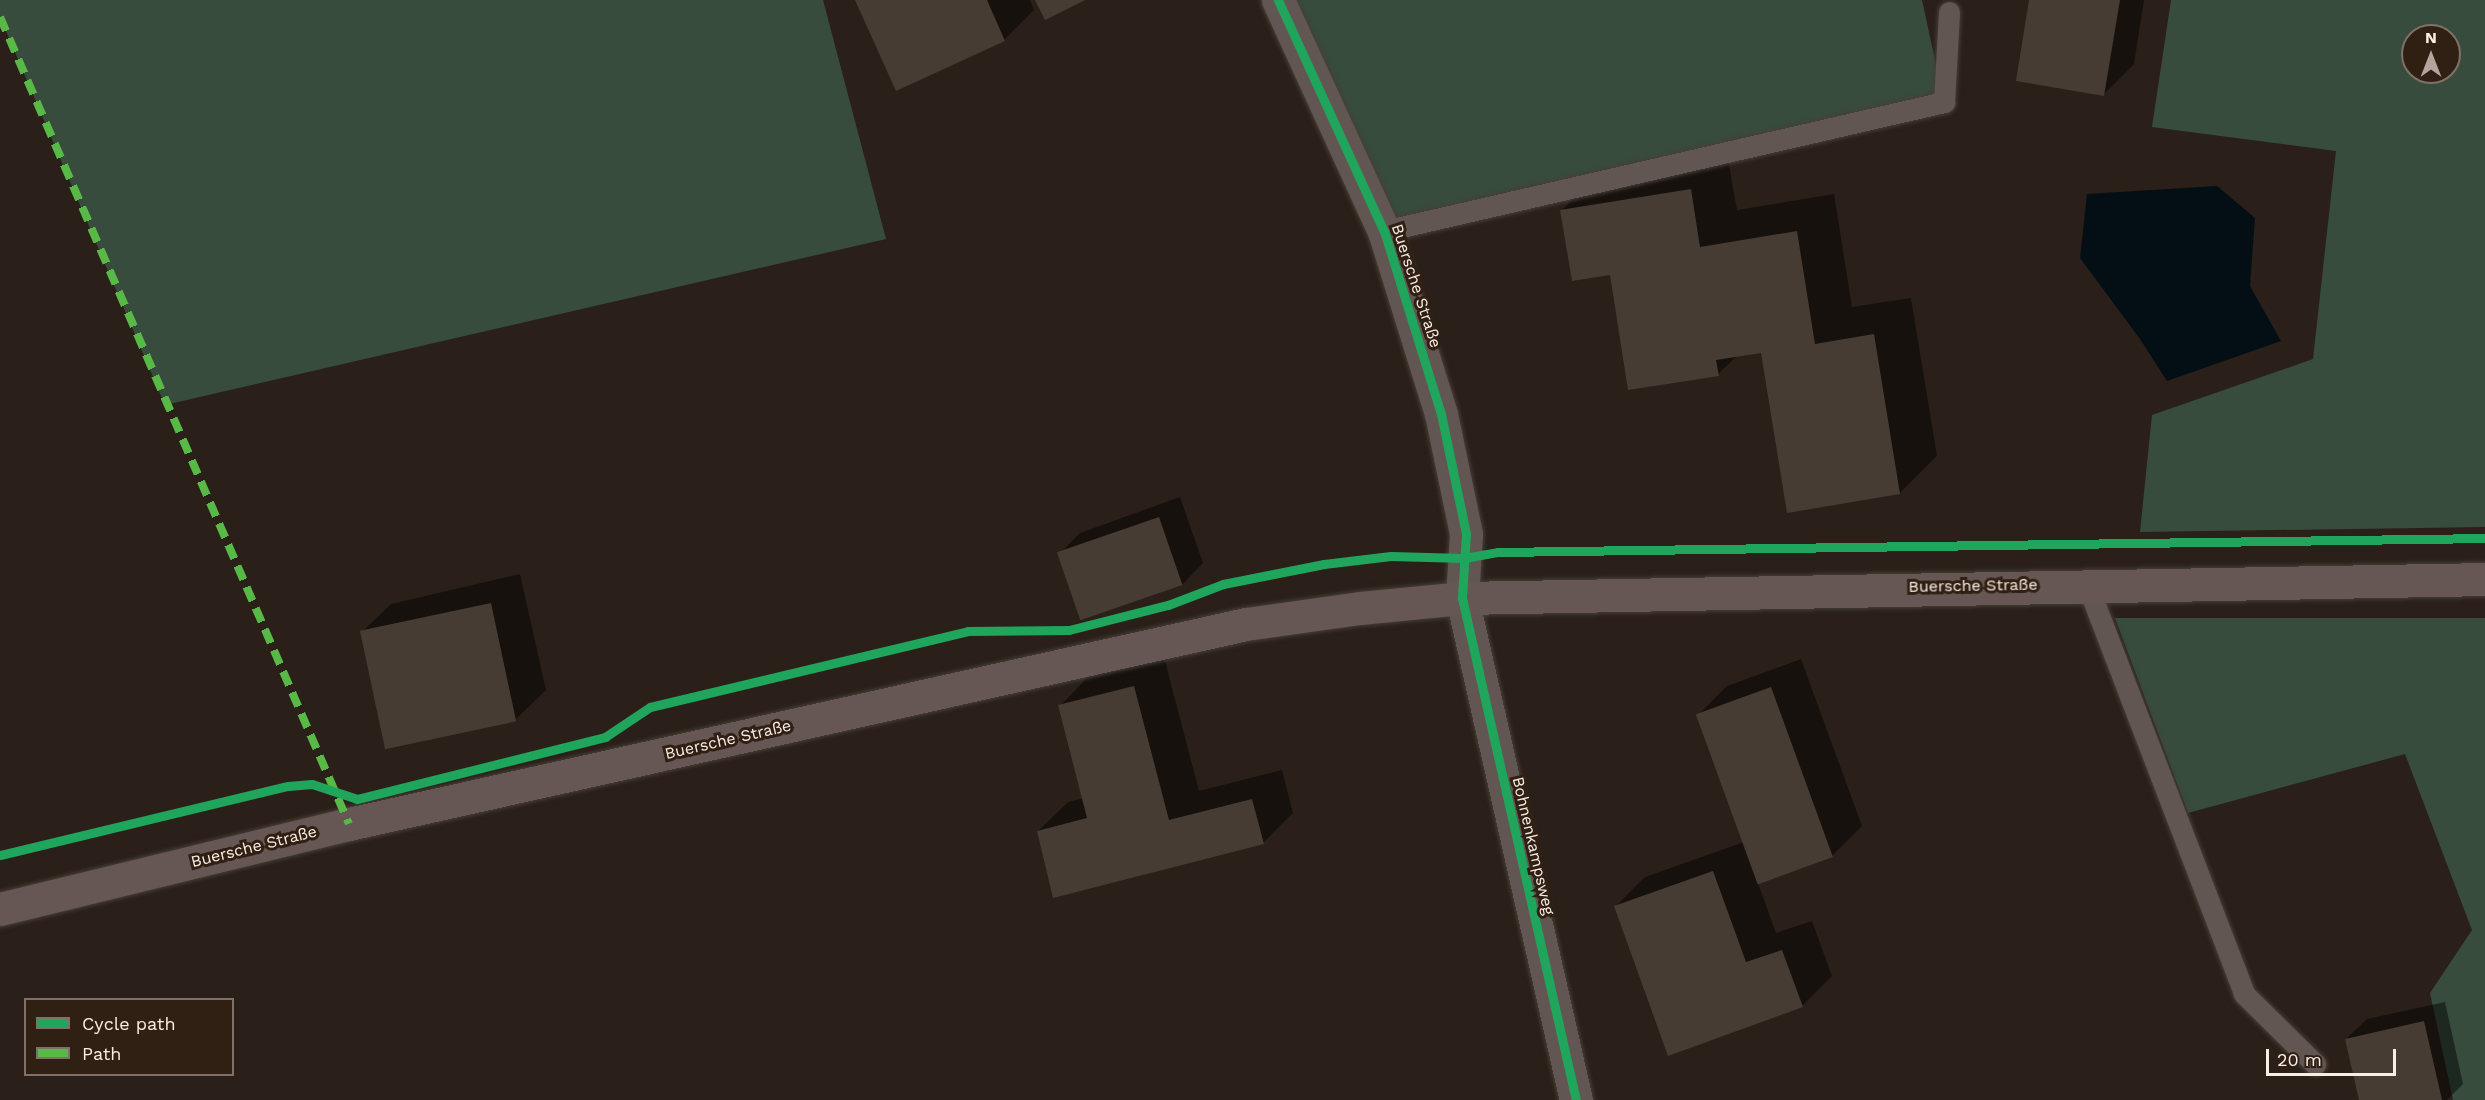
<!DOCTYPE html>
<html>
<head>
<meta charset="utf-8">
<style>
  body { margin:0 }
  #map { position:relative; width:2485px; height:1100px; overflow:hidden; background:#2a2019; font-family:"Work Sans",sans-serif }
  div>[style] { position:absolute }
  [style*='--x'] { left:calc(var(--x)*1px); top:calc(var(--y)*1px); width:calc(var(--w)*1px); rotate:calc(var(--a)*1deg) }
  .green>* { inset:0; background:#384c3e }
  .water>* { inset:0; background:#040f15 }
  .shadow>* { inset:0; background:#0007 }
  .building>* { inset:0; background:#473c34; transform-origin:0 0 }
  .roads { filter:drop-shadow(0 0 2px #453e37) drop-shadow(0 0 2px #453e37) }
  .service>* { height:21px; margin:-10.5px; padding:0 10.5px; transform-origin:10.5px; border-radius:10.5px; background:#625653 }
  .minor>* { height:33px; margin:-16.5px; padding:0 16.5px; transform-origin:16.5px; border-radius:16.5px; background:#625653 }
  .secondary>* { height:33px; margin:-16.5px; padding:0 16.5px; transform-origin:16.5px; border-radius:16.5px; background:#665754 }
  .quiet>* { height:8px; margin-top:-4px; transform-origin:0; background:repeating-linear-gradient(90deg,#58b947 0 15px,transparent 0 23px) }
  .cycleway>* { height:9px; margin:-4.5px; padding:0 4.5px; transform-origin:4.5px; border-radius:4.5px; background:#20a55d }
  span { translate:-50% -50%; white-space:nowrap; text-align:center; line-height:1.15; -webkit-text-stroke:6px #301f13; paint-order:stroke }
  .street-label { font-size:16px; color:#f9ede5 }
  .legend { position:absolute; left:24px; top:998px; width:210px; height:78px; box-sizing:border-box; background:#301f13; border:2px solid #807167; margin:0; padding:8px 10px; list-style:none; font-size:18px; color:#f9ede5 }
  .legend li { display:flex; align-items:center; gap:12px; height:30px }
  .legend b { width:30px; border:2px solid #807167 }
  .north { position:absolute; left:2401px; top:24px; width:60px; height:60px; box-sizing:border-box; background:#301f13; border:2px solid #807167; border-radius:50%; rotate:0deg; font-size:16px; font-weight:700; line-height:24px; text-align:center; color:#f9ede5 }
  .north::after { content:''; display:block; margin:auto; width:21px; height:27px; background:#b1a59e; clip-path:polygon(50% 0,100% 100%,50% 72%,0 100%) }
  .scale { position:absolute; left:2266px; top:1049px; width:130px; height:27px; box-sizing:border-box; border:3px solid #f9ede5; border-top:0; padding-left:8px; font-size:18px; line-height:21px; white-space:nowrap; color:#f9ede5; -webkit-text-stroke:4px #301f13; paint-order:stroke }
</style>
</head>
<body>
<div id="map">
  <div class="green">
    <i style="clip-path:polygon(0 0,823px 0,886px 239px,165px 405px,0 17px)"></i>
    <i style="clip-path:polygon(1278px 0,1922px 0,1944px 102px,1384px 231px)"></i>
    <i style="clip-path:polygon(evenodd,2171px 0,2485px 0,2485px 527px,2140px 532px,2152px 415px,2313px 359px,2336px 151px,2152px 127px,2171px 0,2413px 36px,2449px 36px,2449px 72px,2413px 72px,2413px 36px)"></i>
    <i style="clip-path:polygon(2115px 618px,2485px 618px,2485px 1100px,2453px 1100px,2430px 993px,2472px 930px,2405px 754px,2188px 813px)"></i>
  </div>
  <div class="water">
    <i style="clip-path:polygon(2217px 186px,2255px 218px,2250px 286px,2281px 341px,2167px 381px,2140px 339px,2080px 258px,2087px 194px)"></i>
  </div>
  <div class="shadow">
    <i style="clip-path:polygon(857px 0,1030px 0,1034px 10px,1004px 40px)"></i>
    <i style="clip-path:polygon(2031px 0,2144px 0,2134px 64px,2104px 94px)"></i>
    <i style="clip-path:polygon(1727px 153px,1737px 210px,1834px 194px,1852px 307px,1911px 298px,1937px 456px,1900px 493px,1763px 351px,1737px 356px,1718px 374px,1611px 273px,1562px 210px,1599px 173px)"></i>
    <i style="clip-path:polygon(1180px 497px,1203px 563px,1183px 584px,1082px 619px,1059px 554px,1080px 533px)"></i>
    <i style="clip-path:polygon(520px 574px,546px 690px,516px 719px,361px 633px,391px 604px)"></i>
    <i style="clip-path:polygon(1164px 657px,1199px 791px,1282px 770px,1293px 813px,1263px 843px,1038px 831px,1068px 802px,1084px 798px,1060px 706px,1089px 676px)"></i>
    <i style="clip-path:polygon(1801px 659px,1862px 826px,1832px 856px,1758px 883px,1776px 933px,1812px 921px,1832px 976px,1802px 1006px,1615px 907px,1645px 877px,1744px 842px,1698px 715px,1727px 686px)"></i>
    <i style="clip-path:polygon(2445px 1002px,2463px 1084px,2447px 1100px,2360px 1100px,2346px 1039px,2367px 1019px)"></i>
  </div>
  <div class="building">
    <i style="clip-path:polygon(855px 0,987px 0,1005px 41px,896px 91px)"></i>
    <i style="clip-path:polygon(1035px 0,1085px 0,1045px 20px)"></i>
    <i style="clip-path:polygon(2029px 0,2120px 0,2104px 96px,2016px 81px)"></i>
    <i style="clip-path:polygon(1691px 189px,1700px 247px,1797px 231px,1815px 344px,1874px 334px,1900px 494px,1787px 513px,1761px 353px,1716px 360px,1719px 376px,1628px 390px,1610px 275px,1572px 281px,1560px 210px)"></i>
    <i style="left:1159px;top:517px;width:72px;height:108px;rotate:71deg"></i>
    <i style="left:491px;top:603px;width:121px;height:134px;rotate:78deg"></i>
    <i style="clip-path:polygon(1134px 686px,1169px 820px,1252px 799px,1264px 844px,1053px 898px,1037px 831px,1087px 818px,1058px 705px)"></i>
    <i style="left:1771px;top:687px;width:181px;height:80px;rotate:70deg"></i>
    <i style="clip-path:polygon(1713px 871px,1746px 962px,1782px 950px,1803px 1007px,1668px 1056px,1614px 906px)"></i>
    <i style="clip-path:polygon(2424px 1021px,2442px 1100px,2359px 1100px,2345px 1039px)"></i>
  </div>
  <div class="roads">
    <div class="service">
      <i style="--x:1384;--y:231;--w:575;--a:-12.97"></i>
      <i style="--x:1944;--y:102;--w:90;--a:-86.8"></i>
      <i style="--x:2087;--y:584;--w:439;--a:69"></i>
      <i style="--x:2244;--y:994;--w:100;--a:44.6"></i>
    </div>
    <div class="minor">
      <i style="--x:1278;--y:0;--w:254;--a:65.4"></i>
      <i style="--x:1384;--y:231;--w:192;--a:72.7"></i>
      <i style="--x:1441;--y:414;--w:123;--a:78.2"></i>
      <i style="--x:1466;--y:534;--w:64;--a:93.6"></i>
      <i style="--x:1462;--y:598;--w:515;--a:77.21"></i>
    </div>
    <div class="secondary">
      <i style="--x:0;--y:909;--w:359;--a:-13.7"></i>
      <i style="--x:349;--y:824;--w:919;--a:-12.57"></i>
      <i style="--x:1246;--y:624;--w:115;--a:-8"></i>
      <i style="--x:1360;--y:608;--w:102;--a:-5.6"></i>
      <i style="--x:1462;--y:598;--w:1023;--a:-1.06"></i>
    </div>
  </div>
  <div class="quiet">
    <i style="--x:0;--y:17;--w:879;--a:66.61"></i>
  </div>
  <div class="cycleway">
    <i style="--x:1278;--y:0;--w:254;--a:65.4"></i>
    <i style="--x:1384;--y:231;--w:192;--a:72.7"></i>
    <i style="--x:1441;--y:414;--w:123;--a:78.2"></i>
    <i style="--x:1466;--y:534;--w:64;--a:93.6"></i>
    <i style="--x:1462;--y:598;--w:515;--a:77.21"></i>
    <i style="--x:0;--y:855;--w:296;--a:-13.5"></i>
    <i style="--x:288;--y:786;--w:24;--a:-5"></i>
    <i style="--x:312;--y:784;--w:47;--a:18.4"></i>
    <i style="--x:357;--y:799;--w:256;--a:-14"></i>
    <i style="--x:605;--y:737;--w:54;--a:-33.7"></i>
    <i style="--x:650;--y:707;--w:327;--a:-13.4"></i>
    <i style="--x:968;--y:631;--w:101;--a:-0.6"></i>
    <i style="--x:1069;--y:630;--w:102;--a:-14.2"></i>
    <i style="--x:1168;--y:605;--w:59;--a:-20.9"></i>
    <i style="--x:1223;--y:584;--w:103;--a:-11.2"></i>
    <i style="--x:1324;--y:564;--w:67;--a:-6.8"></i>
    <i style="--x:1391;--y:556;--w:73;--a:1.6"></i>
    <i style="--x:1464;--y:558;--w:35;--a:-10"></i>
    <i style="--x:1498;--y:552;--w:987;--a:-0.81"></i>
  </div>
  <div class="street-label">
    <span style="left:1416px;top:286px;rotate:72deg">Buersche Straße</span>
    <span style="left:1973px;top:586px;rotate:-1deg">Buersche Straße</span>
    <span style="left:728px;top:740px;rotate:-13deg">Buersche Straße</span>
    <span style="left:1533px;top:846px;rotate:77deg">Bohnenkampsweg</span>
    <span style="left:254px;top:847px;rotate:-14deg">Buersche Straße</span>
  </div>
  <ul class="legend">
  <li><b style="height:8px;background:#20a55d"></b>Cycle path</li>
  <li><b style="height:8px;background:#58b947"></b>Path</li>
  </ul>
  <div class="north">N</div>
  <div class="scale">20 m</div>
</div>
</body>
</html>
